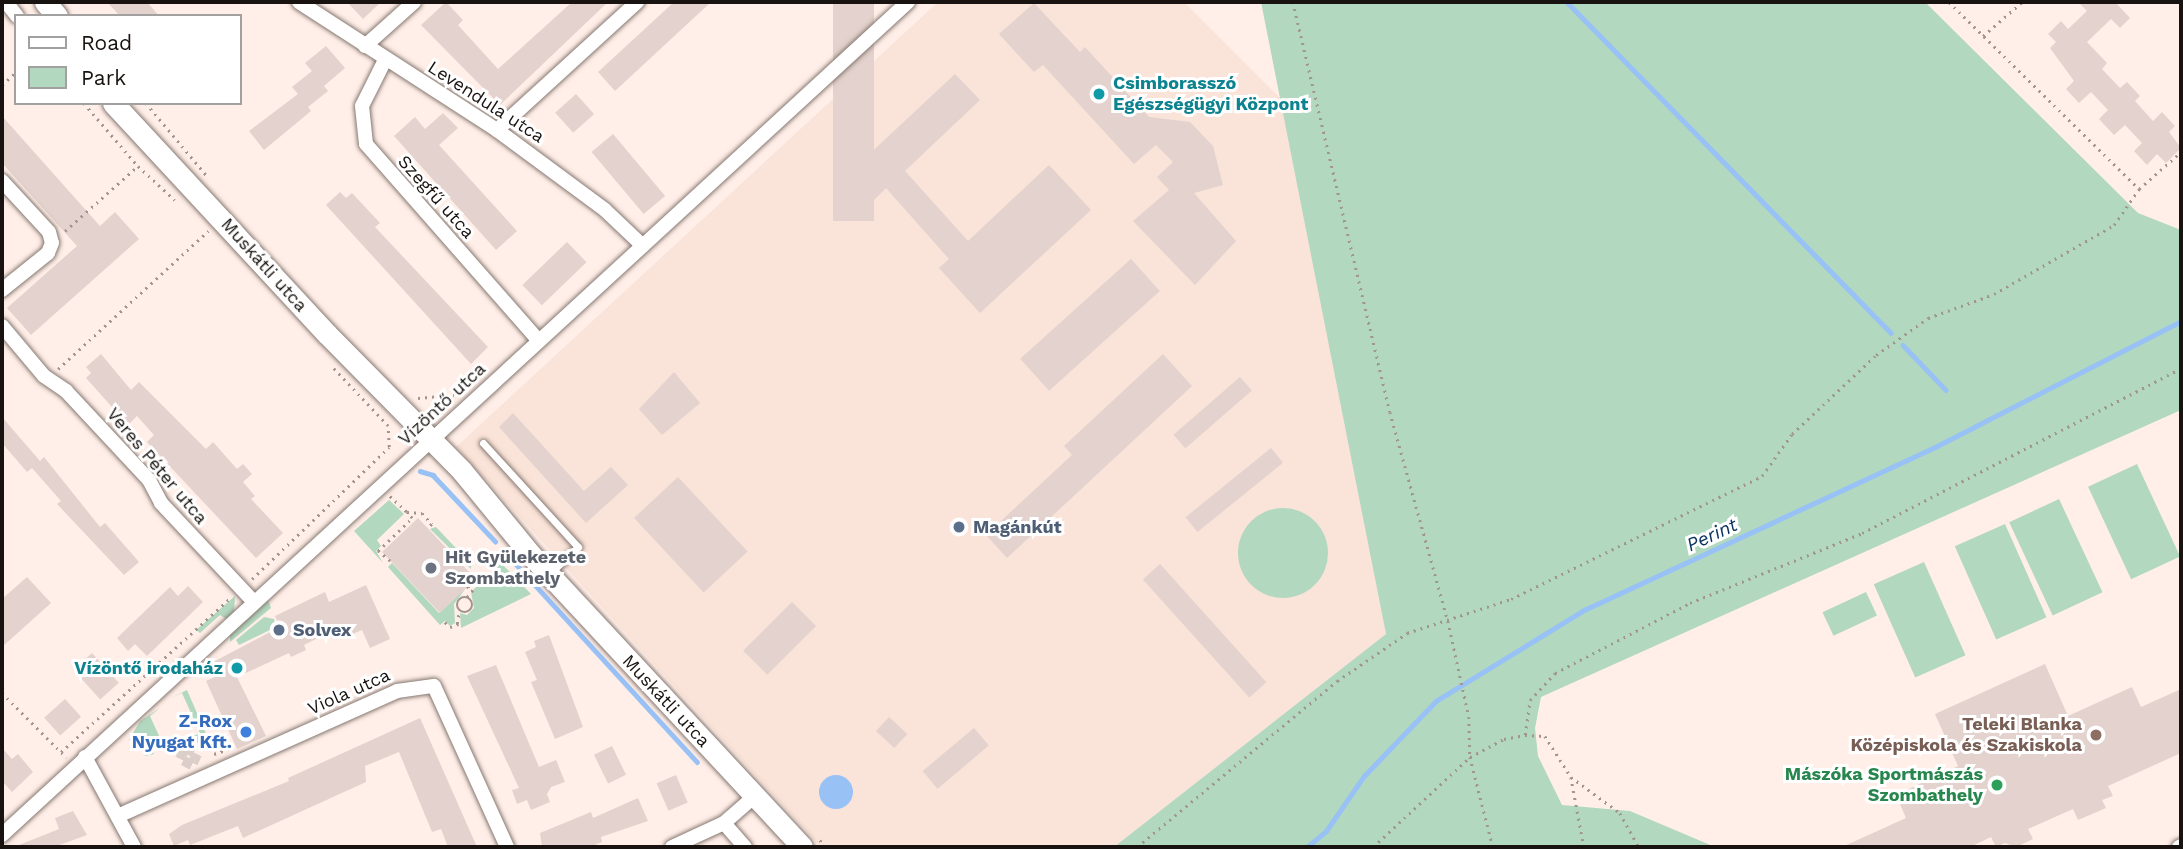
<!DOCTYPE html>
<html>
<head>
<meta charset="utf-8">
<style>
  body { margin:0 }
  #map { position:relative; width:2183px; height:849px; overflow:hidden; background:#ffefe8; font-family:"Work Sans",sans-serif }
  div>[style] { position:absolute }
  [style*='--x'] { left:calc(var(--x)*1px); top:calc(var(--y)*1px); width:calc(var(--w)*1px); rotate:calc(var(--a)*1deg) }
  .built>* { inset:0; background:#fae3d8 }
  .green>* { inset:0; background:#b2d8bf; transform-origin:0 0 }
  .round { border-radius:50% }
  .water>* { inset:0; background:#98c1f6 }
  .stream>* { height:4.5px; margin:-2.25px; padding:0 2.25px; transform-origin:2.25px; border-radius:2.25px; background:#98c1f6 }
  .building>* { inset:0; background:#e3d2cd; transform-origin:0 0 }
  .pedestrian-tunnel>* { height:10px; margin-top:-5px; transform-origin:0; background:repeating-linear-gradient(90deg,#dccec8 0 10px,transparent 0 15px) }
  .path>* { height:2.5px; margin-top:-1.25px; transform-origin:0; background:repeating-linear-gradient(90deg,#a09590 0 2px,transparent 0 7px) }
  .path>.ring { margin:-1.25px; padding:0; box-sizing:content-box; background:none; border:2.5px solid #a09590; border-radius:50% }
  .roads { filter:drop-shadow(0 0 2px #867871) drop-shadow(0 0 2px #867871) }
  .service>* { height:7px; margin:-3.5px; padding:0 3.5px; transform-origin:3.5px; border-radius:3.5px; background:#fff }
  .minor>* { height:14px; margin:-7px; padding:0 7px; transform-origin:7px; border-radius:7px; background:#fff }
  .secondary>* { height:21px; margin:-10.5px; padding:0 10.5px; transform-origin:10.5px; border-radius:10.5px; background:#fff }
  .dots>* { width:19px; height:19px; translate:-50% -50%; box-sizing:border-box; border:4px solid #fff; border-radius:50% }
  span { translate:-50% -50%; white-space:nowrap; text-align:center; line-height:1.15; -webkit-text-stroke:6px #fff; paint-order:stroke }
  .culture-label { font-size:18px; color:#0d838f; font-weight:700 }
  .left { translate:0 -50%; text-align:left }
  .right { translate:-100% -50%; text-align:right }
  .street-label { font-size:18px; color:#181310 }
  .service-label { font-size:18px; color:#4e5e75; font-weight:700 }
  .worship-label { font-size:18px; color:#5b616d; font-weight:700 }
  .shop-label { font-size:18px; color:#366cbe; font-weight:700 }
  .education-label { font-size:18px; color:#785e54; font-weight:700 }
  .leisure-label { font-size:18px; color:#27864d; font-weight:700 }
  .water-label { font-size:19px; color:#093261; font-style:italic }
  .frame { position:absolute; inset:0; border:4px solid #181310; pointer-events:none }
  .legend { position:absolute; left:14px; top:14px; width:228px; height:91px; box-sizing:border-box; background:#fff; border:2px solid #a3a19f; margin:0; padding:9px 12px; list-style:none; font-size:21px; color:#181310 }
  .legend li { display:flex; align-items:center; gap:14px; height:35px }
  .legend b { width:35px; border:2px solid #a3a19f }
</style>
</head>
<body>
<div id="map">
  <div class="built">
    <i style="clip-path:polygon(938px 2px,1184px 2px,1283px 101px,1386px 634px,1114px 847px,821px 847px,456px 447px)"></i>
  </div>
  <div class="green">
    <i style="clip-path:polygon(1261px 2px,1925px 2px,2138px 213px,2181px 230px,2181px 410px,1541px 697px,1535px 728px,1538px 756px,1562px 805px,1630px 811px,1715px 847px,1114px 847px,1386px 634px)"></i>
    <i style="left:2137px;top:464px;width:102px;height:54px;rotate:65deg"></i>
    <i style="left:2059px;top:499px;width:103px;height:55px;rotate:65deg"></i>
    <i style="clip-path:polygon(389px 500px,404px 514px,377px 540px,381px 546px,376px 551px,383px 563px,354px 531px)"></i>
    <i class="round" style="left:1238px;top:508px;width:90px;height:90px"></i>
    <i style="left:2005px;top:524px;width:102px;height:55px;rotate:66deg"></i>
    <i style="clip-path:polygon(436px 527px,471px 564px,471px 569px,430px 529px)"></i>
    <i style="left:1924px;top:562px;width:102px;height:55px;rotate:66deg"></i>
    <i style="clip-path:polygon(392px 563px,439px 613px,466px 588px,454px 604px,455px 623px,450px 626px,445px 621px,440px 625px,388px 567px)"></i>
    <i style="clip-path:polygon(501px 563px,531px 594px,461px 628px,460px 613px,467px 615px,474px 608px,471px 592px)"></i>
    <i style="left:1866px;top:592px;width:26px;height:48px;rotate:65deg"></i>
    <i style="clip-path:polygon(235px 596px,234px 612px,226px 619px,220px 615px,200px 633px,196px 630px)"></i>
    <i style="clip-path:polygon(268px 600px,271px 608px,230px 642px,230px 635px)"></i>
    <i style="clip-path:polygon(264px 617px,274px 619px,276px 627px,239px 645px,236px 640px)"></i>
    <i style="clip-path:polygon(187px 690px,211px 745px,211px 748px,187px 739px,200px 733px,182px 693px,169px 699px)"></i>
    <i style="clip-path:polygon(160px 708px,150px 716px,160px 738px,149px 743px,154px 754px,145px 756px,147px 744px,129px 740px,140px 721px)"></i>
  </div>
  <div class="water">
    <i class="round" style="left:819px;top:775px;width:34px;height:34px"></i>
  </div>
  <div class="stream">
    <i style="--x:1567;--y:2;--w:463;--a:45.6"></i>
    <i style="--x:1903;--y:345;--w:62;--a:46.3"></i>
    <i style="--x:420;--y:471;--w:14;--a:17"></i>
    <i style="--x:433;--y:475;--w:91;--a:46.8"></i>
    <i style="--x:514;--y:562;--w:271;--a:47.5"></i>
    <i style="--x:1307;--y:847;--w:25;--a:-40"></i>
    <i style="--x:1326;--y:831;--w:67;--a:-55.4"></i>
    <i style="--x:1364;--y:776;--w:104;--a:-46.2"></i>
    <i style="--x:1436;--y:701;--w:174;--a:-31.6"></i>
    <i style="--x:1584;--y:610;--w:389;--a:-24.9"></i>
    <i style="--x:1937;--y:446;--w:274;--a:-27.1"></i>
  </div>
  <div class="building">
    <i style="clip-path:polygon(107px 2px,147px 2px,159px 16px,120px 16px)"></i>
    <i style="clip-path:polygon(347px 2px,381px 2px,363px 19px)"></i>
    <i style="clip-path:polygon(446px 2px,463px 20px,458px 25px,498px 69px,572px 2px,608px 2px,500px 105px,421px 25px)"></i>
    <i style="clip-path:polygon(674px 2px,711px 2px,615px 91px,598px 72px)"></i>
    <i style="left:833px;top:2px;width:41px;height:219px"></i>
    <i style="clip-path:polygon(2078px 2px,2115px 2px,2130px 18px,2120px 28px,2111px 19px,2087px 42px,2107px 63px,2102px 69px,2120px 88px,2127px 82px,2140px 96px,2135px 101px,2153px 121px,2162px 112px,2175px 126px,2169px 132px,2181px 148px,2166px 163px,2157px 154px,2147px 165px,2134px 151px,2142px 143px,2125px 125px,2114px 135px,2099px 119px,2108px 110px,2091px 92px,2079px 103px,2066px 89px,2074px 81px,2050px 48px,2056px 42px,2048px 34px,2061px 21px,2068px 29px,2087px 11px)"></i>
    <i style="clip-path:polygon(1034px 3px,1080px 52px,1085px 47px,1149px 117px,1190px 122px,1213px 146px,1223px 185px,1194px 193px,1236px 241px,1195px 285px,1133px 221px,1169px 190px,1157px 177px,1173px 162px,1156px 145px,1134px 164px,1043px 65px,1034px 72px,999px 34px)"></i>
    <i style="clip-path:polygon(326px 46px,345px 68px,324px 86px,328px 91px,308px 107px,311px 111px,264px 150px,249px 131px,298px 94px,292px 87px,312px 71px,305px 63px)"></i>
    <i style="clip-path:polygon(955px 74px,980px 100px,905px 171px,968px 241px,1049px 165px,1091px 210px,980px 313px,939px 268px,949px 259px,886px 188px,873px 201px,848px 174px)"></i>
    <i style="left:576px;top:94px;width:27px;height:28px;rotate:48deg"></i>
    <i style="clip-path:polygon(443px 113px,458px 128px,439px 145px,517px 231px,496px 250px,394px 136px,415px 117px,425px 129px)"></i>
    <i style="clip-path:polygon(2px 116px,100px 226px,115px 212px,139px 239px,31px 335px,7px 308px,77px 246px,2px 163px)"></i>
    <i style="left:613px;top:134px;width:81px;height:28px;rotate:50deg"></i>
    <i style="clip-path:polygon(340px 192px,346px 198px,352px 193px,380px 223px,375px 227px,488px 347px,471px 364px,326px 205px)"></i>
    <i style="left:567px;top:242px;width:28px;height:62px;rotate:46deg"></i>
    <i style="left:1131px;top:259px;width:43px;height:149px;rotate:48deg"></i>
    <i style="clip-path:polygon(101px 354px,131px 390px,139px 382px,206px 449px,213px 442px,237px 469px,243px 464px,252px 474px,243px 482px,255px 496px,251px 499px,283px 533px,256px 558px,147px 442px,154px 435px,137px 416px,128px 425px,86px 378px,91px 373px,86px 367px)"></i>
    <i style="clip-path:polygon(1163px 354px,1192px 386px,1007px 558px,986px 535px,1072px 455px,1064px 446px)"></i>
    <i style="clip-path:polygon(674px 372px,700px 403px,662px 435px,639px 409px)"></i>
    <i style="left:1240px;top:377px;width:18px;height:88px;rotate:49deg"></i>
    <i style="clip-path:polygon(513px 413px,584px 491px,611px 467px,628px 485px,586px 523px,499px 427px)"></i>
    <i style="clip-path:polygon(2px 417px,40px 461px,44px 457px,100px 527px,105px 523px,139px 562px,124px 575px,57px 504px,61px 501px,32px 468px,27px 472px,2px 443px)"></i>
    <i style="left:1271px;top:448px;width:19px;height:110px;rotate:51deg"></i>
    <i style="left:678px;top:477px;width:102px;height:60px;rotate:47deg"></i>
    <i style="clip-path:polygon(418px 518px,471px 574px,461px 582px,466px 588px,440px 613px,382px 552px)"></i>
    <i style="left:1160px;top:564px;width:159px;height:23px;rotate:48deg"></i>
    <i style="clip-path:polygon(27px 577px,51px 603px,2px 647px,2px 599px)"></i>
    <i style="clip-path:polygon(366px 585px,390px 639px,370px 648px,362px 630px,343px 638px,338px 628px,304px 645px,306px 650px,291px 657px,289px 653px,237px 677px,266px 736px,237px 749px,206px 681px,219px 675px,213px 662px,280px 627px,275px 616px,325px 592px,329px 602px)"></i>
    <i style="clip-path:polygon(188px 586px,203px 602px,147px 656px,135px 644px,128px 651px,117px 638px,170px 587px,178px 596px)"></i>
    <i style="left:792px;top:602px;width:34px;height:69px;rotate:45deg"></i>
    <i style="clip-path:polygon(549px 635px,583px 727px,555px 739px,531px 682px,537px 680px,525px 652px,536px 647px,534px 641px)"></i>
    <i style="left:92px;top:653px;width:40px;height:25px;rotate:48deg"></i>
    <i style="clip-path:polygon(2045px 664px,2068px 716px,2132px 687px,2141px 707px,2181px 689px,2181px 753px,2108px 786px,2113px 796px,2102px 800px,2106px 808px,2078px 820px,2073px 809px,2028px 829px,2033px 839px,2016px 847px,2005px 843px,1996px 847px,1991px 837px,1970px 847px,1842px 847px,1906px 818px,1896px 795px,1958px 766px,1935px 714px)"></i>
    <i style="clip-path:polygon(496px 665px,539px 767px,556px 760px,565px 782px,551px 787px,547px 794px,550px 802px,531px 810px,527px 800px,517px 804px,512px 790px,519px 788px,467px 676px)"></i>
    <i style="left:65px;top:699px;width:24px;height:28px;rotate:48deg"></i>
    <i style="left:889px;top:717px;width:25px;height:19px;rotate:43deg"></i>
    <i style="clip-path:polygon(420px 718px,477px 847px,448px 847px,441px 829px,432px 832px,399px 752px,365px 766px,366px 782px,243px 838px,238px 826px,190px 845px,188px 840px,174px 846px,169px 834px,182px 825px,289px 781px,288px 778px)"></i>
    <i style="left:974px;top:728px;width:23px;height:67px;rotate:50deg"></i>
    <i style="left:612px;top:746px;width:32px;height:20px;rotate:64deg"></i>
    <i style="clip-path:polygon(2px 748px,12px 759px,18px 754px,33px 772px,12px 792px,2px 781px)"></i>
    <i style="left:676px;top:775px;width:30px;height:21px;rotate:67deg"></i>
    <i style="clip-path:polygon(638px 798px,648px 821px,601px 837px,602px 842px,590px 847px,542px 847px,540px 833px,591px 812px,593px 818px)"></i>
    <i style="clip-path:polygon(73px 811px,87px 835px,54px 847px,14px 847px,59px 829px,55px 818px)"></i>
  </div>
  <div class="pedestrian-tunnel">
    <i style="--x:185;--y:748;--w:13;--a:27"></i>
    <i style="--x:197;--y:754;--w:12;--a:114"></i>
    <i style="--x:192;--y:765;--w:13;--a:-153"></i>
    <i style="--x:180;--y:759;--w:12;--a:-66"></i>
  </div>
  <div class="path">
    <i style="--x:1293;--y:2;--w:421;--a:76.7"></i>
    <i style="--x:1390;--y:412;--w:217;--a:74.5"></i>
    <i style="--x:1448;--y:621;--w:98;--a:77.7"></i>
    <i style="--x:1469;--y:717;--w:40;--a:88.6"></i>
    <i style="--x:1470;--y:757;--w:93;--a:75.7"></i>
    <i style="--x:1949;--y:2;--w:267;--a:44.5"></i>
    <i style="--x:1983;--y:36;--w:52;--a:-41.1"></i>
    <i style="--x:2;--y:85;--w:19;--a:-43"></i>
    <i style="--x:84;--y:103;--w:83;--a:49.4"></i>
    <i style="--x:138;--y:166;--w:50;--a:42.6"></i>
    <i style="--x:146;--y:103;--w:95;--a:50.1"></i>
    <i style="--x:65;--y:231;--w:98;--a:-41.7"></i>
    <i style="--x:58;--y:369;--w:204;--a:-42.6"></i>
    <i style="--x:418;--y:398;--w:36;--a:-5"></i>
    <i style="--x:390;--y:496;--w:23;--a:43"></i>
    <i style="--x:407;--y:512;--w:15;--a:4"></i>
    <i style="--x:422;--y:513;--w:15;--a:48"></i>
    <i style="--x:432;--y:524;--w:6;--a:135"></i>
    <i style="--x:390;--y:561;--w:16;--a:-140"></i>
    <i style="--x:378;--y:551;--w:47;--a:-44.1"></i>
    <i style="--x:412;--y:518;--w:8;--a:-130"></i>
    <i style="--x:252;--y:579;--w:190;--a:-43.9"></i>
    <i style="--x:389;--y:447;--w:21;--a:-93"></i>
    <i style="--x:388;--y:426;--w:80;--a:-133.5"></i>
    <i style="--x:463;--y:581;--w:11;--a:49"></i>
    <i class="ring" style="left:457px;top:597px;width:13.5px;height:13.5px"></i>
    <i style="--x:467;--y:597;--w:32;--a:-51"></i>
    <i style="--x:445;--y:622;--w:7;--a:45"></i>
    <i style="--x:450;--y:627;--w:9;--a:-21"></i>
    <i style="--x:457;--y:624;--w:13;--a:-81"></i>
    <i style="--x:2;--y:693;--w:91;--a:45"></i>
    <i style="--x:1525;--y:735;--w:35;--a:-82"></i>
    <i style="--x:1530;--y:700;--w:37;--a:-47"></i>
    <i style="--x:1555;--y:673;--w:152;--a:-27.4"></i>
    <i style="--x:1690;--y:603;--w:186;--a:-22.1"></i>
    <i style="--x:1862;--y:533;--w:359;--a:-27.3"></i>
    <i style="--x:61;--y:752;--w:227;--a:-42.3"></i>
    <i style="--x:214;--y:754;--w:18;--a:-19"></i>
    <i style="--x:1571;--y:777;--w:61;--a:36.3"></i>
    <i style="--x:1620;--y:813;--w:39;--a:61"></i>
    <i style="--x:820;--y:840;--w:9;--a:49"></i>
    <i style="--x:1137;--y:847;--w:260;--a:-39.7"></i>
    <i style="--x:1337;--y:681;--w:85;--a:-34.4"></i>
    <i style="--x:1407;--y:633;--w:109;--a:-18.1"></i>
    <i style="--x:1511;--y:599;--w:280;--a:-26.1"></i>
    <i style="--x:1762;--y:476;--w:52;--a:-54.5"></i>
    <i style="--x:1792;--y:434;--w:115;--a:-43.2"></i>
    <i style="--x:1876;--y:355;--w:64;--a:-35.4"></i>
    <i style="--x:1928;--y:318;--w:70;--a:-20"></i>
    <i style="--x:1994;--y:294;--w:138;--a:-29.9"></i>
    <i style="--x:2114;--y:225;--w:44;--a:-55.2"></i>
    <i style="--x:2139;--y:189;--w:56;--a:-41.4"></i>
    <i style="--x:1373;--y:847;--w:132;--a:-42.9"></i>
    <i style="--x:1470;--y:757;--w:38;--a:-28"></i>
    <i style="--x:1504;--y:739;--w:21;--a:-11"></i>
    <i style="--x:1525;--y:735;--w:20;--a:3"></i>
    <i style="--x:1545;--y:736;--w:49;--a:57.6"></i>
    <i style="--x:1571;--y:777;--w:71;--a:79.5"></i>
  </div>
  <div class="roads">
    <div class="service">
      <i style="--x:483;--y:443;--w:141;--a:47.6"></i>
      <i style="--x:578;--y:547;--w:37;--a:137"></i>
    </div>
    <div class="minor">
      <i style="--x:6;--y:2;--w:18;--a:52"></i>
      <i style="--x:299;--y:2;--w:236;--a:32.9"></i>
      <i style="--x:497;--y:130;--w:134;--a:36.5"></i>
      <i style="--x:605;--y:210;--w:52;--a:43.5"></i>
      <i style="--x:365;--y:46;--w:66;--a:-41.9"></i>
      <i style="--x:385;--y:60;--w:51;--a:116.6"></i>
      <i style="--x:362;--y:106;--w:38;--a:84"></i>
      <i style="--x:366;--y:144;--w:262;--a:48.7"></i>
      <i style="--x:497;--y:130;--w:190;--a:-42.4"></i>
      <i style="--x:2;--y:181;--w:69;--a:47.3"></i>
      <i style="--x:49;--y:232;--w:11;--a:75"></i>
      <i style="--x:52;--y:243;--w:11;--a:112"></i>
      <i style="--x:48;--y:253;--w:59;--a:141.2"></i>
      <i style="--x:2;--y:326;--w:65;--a:50"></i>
      <i style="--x:44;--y:376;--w:27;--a:34"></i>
      <i style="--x:66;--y:391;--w:122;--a:47"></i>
      <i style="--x:149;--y:480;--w:26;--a:62"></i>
      <i style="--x:161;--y:503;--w:136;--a:46.8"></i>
      <i style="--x:85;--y:757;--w:102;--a:61.4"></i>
      <i style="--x:120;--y:815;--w:303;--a:-24.1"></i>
      <i style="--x:397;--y:691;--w:37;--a:-8"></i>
      <i style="--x:434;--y:686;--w:177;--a:65.6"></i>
      <i style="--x:724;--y:823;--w:32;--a:49"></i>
      <i style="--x:2;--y:835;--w:1231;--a:-42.6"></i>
      <i style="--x:672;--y:847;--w:57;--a:-24.8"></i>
      <i style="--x:724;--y:823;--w:41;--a:-41.1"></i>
      <i style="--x:2179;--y:847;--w:2;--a:-27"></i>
    </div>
    <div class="secondary">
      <i style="--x:45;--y:2;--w:18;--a:49"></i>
      <i style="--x:113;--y:103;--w:315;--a:47.2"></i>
      <i style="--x:327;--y:334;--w:192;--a:45.4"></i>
      <i style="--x:462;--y:471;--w:109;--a:50.6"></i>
      <i style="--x:531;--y:555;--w:398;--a:47.1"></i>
    </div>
  </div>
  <div class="dots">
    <i style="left:1099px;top:94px;background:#0f9aa8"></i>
    <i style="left:959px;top:527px;background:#5c6f8a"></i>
    <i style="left:431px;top:568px;background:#6b7280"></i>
    <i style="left:279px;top:630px;background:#5c6f8a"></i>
    <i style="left:237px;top:668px;background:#0f9aa8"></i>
    <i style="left:246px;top:732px;background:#3f7fe0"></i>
    <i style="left:2096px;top:735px;background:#8d6e63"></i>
    <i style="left:1997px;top:785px;background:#2e9e5b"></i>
  </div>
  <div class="culture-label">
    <span class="left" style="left:1113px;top:94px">Csimborasszó<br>Egészségügyi Központ</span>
    <span class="right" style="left:223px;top:668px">Vízöntő irodaház</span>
  </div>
  <div class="street-label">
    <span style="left:486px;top:102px;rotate:33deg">Levendula utca</span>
    <span style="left:436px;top:197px;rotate:48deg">Szegfű utca</span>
    <span style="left:264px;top:265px;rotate:48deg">Muskátli utca</span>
    <span style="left:442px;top:404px;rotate:-43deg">Vízöntő utca</span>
    <span style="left:157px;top:466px;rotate:50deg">Veres Péter utca</span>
    <span style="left:349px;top:692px;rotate:-24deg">Viola utca</span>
    <span style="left:666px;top:701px;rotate:47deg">Muskátli utca</span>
  </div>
  <div class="service-label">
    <span class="left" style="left:973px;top:527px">Magánkút</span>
    <span class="left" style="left:293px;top:630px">Solvex</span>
  </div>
  <div class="worship-label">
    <span class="left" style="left:445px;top:568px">Hit Gyülekezete<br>Szombathely</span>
  </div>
  <div class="shop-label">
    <span class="right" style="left:232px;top:732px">Z-Rox<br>Nyugat Kft.</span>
  </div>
  <div class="education-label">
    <span class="right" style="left:2082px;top:735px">Teleki Blanka<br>Középiskola és Szakiskola</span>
  </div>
  <div class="leisure-label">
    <span class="right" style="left:1983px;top:785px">Mászóka Sportmászás<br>Szombathely</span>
  </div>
  <div class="water-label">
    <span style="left:1712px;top:535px;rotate:-25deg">Perint</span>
  </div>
  <div class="frame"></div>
  <ul class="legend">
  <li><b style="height:9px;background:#fff"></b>Road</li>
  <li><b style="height:19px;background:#b2d8bf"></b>Park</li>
  </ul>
</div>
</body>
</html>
